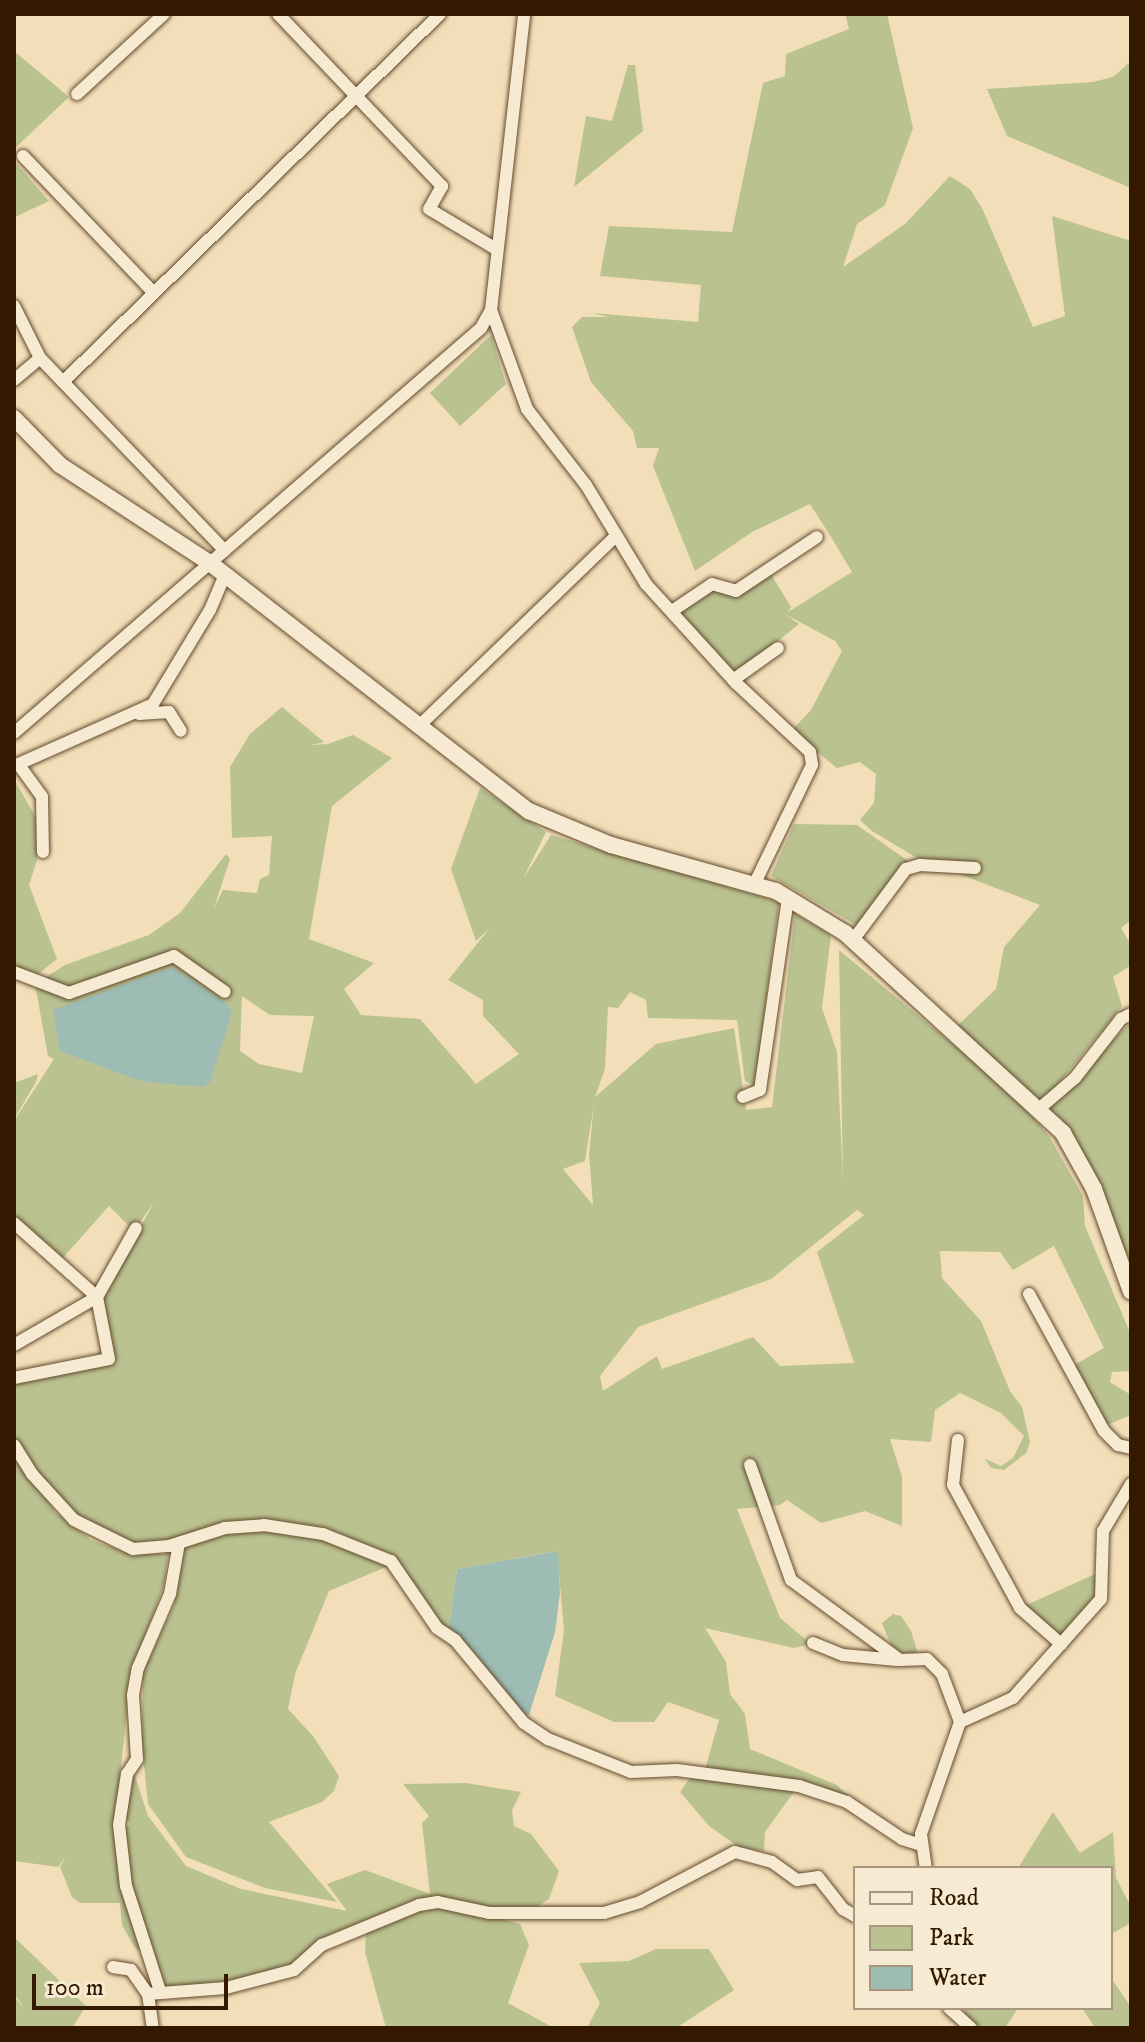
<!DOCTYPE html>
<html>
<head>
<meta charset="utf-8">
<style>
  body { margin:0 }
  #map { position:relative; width:1145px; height:2042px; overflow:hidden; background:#f2dfb9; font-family:"IM FELL DW Pica",serif }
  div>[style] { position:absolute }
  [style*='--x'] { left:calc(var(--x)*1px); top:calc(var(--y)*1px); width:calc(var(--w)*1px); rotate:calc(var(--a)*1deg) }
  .green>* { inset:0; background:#b9c290 }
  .water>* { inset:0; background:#9cbcb4 }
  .roads { filter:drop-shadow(0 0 2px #644a2e) drop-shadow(0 0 2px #644a2e) }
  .street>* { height:12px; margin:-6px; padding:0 6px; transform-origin:6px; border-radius:6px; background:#f7ead2 }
  .secondary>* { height:16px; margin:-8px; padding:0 8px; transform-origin:8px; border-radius:8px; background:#f7ead2 }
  span { translate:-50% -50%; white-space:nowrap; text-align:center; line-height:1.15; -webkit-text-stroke:6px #f7ead2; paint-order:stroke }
  .frame { position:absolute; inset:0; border:16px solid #341800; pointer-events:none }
  .legend { position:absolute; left:853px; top:1866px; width:260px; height:144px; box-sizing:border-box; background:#f7ead2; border:2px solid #a9967e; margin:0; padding:10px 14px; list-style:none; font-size:24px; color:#341800 }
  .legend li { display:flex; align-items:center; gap:16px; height:40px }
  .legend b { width:40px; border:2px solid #a9967e }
  .scale { position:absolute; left:32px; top:1974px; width:196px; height:36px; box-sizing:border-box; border:4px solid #341800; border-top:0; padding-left:10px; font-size:24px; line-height:28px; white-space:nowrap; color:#341800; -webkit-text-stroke:6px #f7ead2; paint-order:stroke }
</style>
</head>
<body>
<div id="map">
  <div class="green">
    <i style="clip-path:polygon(845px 14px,887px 14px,913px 128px,885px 205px,857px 224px,843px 267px,905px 224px,950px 176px,970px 189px,983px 210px,1033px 327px,1065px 316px,1052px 216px,1131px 241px,1131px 920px,1121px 928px,1131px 945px,1131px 965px,1113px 977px,1122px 1006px,1041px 1105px,955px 1028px,996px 989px,1004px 947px,1040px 905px,917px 858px,872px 831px,860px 820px,874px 803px,876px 774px,860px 762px,837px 768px,791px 731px,811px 710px,842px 651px,835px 641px,785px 614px,799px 624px,732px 678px,672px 611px,712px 584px,734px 594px,769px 571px,791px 607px,788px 612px,852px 572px,831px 537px,810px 504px,752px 532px,695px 571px,653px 466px,659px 448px,637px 448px,633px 431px,591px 382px,572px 327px,582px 317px,608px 317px,592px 313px,698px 322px,701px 285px,600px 276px,609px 226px,732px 232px,763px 83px,785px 76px,786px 54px,849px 29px)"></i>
    <i style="clip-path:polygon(14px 51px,69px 97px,14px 149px)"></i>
    <i style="clip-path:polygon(1131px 61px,1131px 188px,1007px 136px,987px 89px,1093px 82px,1113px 77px)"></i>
    <i style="clip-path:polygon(628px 65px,635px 65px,643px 131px,574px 187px,586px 116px,612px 121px)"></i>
    <i style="clip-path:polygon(14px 161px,49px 201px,15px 217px,14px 216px)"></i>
    <i style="clip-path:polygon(491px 335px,506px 384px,460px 426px,430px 393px)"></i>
    <i style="clip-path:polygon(evenodd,282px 707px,324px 742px,311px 745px,328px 744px,353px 735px,392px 758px,332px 806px,309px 939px,374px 963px,344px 989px,361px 1015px,420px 1019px,476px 1084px,519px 1054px,483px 1016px,483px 1000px,448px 980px,489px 929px,476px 941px,451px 869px,480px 788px,546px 832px,523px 879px,551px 835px,779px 902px,755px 1085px,745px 1081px,737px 1020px,648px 1018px,646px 1000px,630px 992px,618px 1008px,608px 1007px,605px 1069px,595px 1097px,656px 1044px,734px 1028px,746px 1110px,772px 1107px,795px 914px,831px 935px,822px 1008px,837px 1052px,843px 1180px,839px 950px,1014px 1095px,1049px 1136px,1083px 1196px,1085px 1226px,1131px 1335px,1131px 1371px,1112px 1372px,1110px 1382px,1131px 1395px,1131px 1415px,1105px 1426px,1069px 1368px,1104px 1348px,1054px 1246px,1013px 1270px,1000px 1252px,940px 1251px,942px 1278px,981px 1321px,1010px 1391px,1022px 1407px,1030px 1442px,1026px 1453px,1004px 1470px,991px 1468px,985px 1459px,1001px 1466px,1013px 1458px,1024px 1436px,1001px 1413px,960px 1393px,935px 1410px,931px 1442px,890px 1439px,902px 1477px,902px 1526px,865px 1511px,821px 1523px,787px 1500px,780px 1505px,737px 1509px,780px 1618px,811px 1644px,794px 1648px,705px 1628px,726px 1662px,730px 1694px,745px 1714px,750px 1749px,837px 1785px,856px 1804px,799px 1785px,765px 1832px,764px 1851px,739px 1847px,709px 1826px,680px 1792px,690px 1778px,704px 1773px,719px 1720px,668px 1702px,654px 1722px,614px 1722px,555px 1696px,564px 1630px,557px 1551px,457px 1569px,449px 1629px,426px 1615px,393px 1564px,329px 1591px,295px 1674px,288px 1709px,313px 1736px,339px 1776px,334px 1791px,322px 1802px,269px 1822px,337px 1902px,265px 1888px,186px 1857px,148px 1804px,142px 1746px,143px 1672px,174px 1606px,179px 1543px,133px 1549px,52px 1501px,35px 1479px,55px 1512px,91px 1540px,131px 1554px,168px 1554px,164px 1585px,131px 1674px,119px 1785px,119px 1834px,130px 1824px,125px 1816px,134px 1773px,148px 1816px,186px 1866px,241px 1889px,347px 1911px,327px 1884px,365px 1870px,430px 1894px,422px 1823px,429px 1816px,403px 1784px,466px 1783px,521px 1792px,512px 1810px,514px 1826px,531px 1834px,559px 1871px,549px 1899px,528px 1913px,461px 1908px,520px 1924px,529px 1945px,508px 2003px,554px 2028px,386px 2028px,365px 1952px,366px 1933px,322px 1945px,294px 1970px,235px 1986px,160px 1991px,148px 1955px,135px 1948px,122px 1925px,120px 1903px,80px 1903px,72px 1897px,60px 1867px,66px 1856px,58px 1867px,14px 1861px,14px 1445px,27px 1464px,14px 1437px,14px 1382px,115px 1362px,101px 1299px,154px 1202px,134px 1231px,109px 1206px,61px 1260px,14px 1218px,14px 1121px,54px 1059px,48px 1056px,35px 984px,65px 965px,149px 935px,180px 913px,226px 854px,230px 859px,214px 908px,223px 890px,257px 893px,260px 879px,269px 875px,272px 836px,232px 838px,230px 767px,250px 734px,282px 707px,242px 996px,270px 1015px,314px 1016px,302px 1073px,259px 1064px,240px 1051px,242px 996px,282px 707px,594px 1104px,589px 1154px,593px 1205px,563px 1169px,585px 1161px,594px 1104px,282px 707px,857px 1210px,864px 1215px,817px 1252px,854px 1363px,780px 1366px,753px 1337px,662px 1369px,657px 1356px,603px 1391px,600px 1376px,638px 1327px,771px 1279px,857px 1210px)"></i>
    <i style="clip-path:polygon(14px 779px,38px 821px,37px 860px,29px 885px,57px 959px,37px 975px,14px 972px)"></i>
    <i style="clip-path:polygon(794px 824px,857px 825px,911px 863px,860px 927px,771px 876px)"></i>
    <i style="clip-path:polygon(1131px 1022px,1131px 1257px,1129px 1258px,1046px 1109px)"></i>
    <i style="clip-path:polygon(38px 1074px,36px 1082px,14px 1119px,14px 1083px)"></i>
    <i style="clip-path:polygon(1095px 1574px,1099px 1601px,1061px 1644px,1020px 1608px)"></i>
    <i style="clip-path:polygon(893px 1614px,901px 1616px,911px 1631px,918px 1654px,899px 1653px,891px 1645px,882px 1623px)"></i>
    <i style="clip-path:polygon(1053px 1812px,1080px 1853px,1113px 1832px,1116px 1878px,1131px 1907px,1131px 1923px,1113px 1933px,1111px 1961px,1111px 1868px,1018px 1868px)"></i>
    <i style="clip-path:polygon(14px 1937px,86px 2006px,72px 2028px,14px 2028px,14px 1996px,25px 2010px,14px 1993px)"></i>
    <i style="clip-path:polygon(656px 1949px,709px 1949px,734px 1990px,676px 2028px,587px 2028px,600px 2003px,579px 1963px,629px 1961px)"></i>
    <i style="clip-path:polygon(1111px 1978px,1131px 2007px,1131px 2028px,1095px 2028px,1082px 2008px,1111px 2008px)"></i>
    <i style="clip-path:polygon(962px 2008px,1018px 2008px,1005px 2028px,976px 2028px)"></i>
  </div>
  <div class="water">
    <i style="clip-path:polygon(173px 967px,227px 1004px,232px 1013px,210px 1082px,203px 1087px,141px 1081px,60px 1051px,53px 1010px)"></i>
    <i style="clip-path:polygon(558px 1551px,560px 1593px,555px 1632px,529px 1715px,522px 1714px,449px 1629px,457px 1569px)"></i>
  </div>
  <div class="roads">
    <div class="street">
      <i style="--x:278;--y:14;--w:238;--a:46.4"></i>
      <i style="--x:442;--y:186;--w:26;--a:119"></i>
      <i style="--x:429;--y:209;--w:78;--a:30.8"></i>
      <i style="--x:77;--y:94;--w:118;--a:-42.6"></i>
      <i style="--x:23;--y:156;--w:188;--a:46.3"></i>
      <i style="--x:14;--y:306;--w:58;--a:63.4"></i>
      <i style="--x:40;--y:358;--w:267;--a:46.2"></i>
      <i style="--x:491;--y:310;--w:105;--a:70"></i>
      <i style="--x:527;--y:409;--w:96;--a:52.2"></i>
      <i style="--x:586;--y:485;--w:116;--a:58.8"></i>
      <i style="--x:646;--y:584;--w:134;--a:47.7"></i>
      <i style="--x:736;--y:683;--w:101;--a:43"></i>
      <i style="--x:810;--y:752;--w:13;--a:81"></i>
      <i style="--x:812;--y:765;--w:131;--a:115.8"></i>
      <i style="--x:14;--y:380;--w:34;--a:-40"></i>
      <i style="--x:63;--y:382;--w:527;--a:-44.31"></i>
      <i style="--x:672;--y:611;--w:48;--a:-34"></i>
      <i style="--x:712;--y:584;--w:25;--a:16"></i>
      <i style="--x:736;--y:591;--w:97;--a:-33.7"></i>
      <i style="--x:733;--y:680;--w:55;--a:-35.4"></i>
      <i style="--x:139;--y:714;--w:30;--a:-4"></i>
      <i style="--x:169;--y:712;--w:22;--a:58"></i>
      <i style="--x:418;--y:727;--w:275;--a:-44"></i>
      <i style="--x:14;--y:733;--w:618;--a:-40.93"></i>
      <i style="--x:481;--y:328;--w:21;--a:-61"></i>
      <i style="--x:491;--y:310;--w:298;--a:-83.6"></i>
      <i style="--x:19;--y:765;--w:39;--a:54"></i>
      <i style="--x:42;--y:797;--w:55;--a:89"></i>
      <i style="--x:14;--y:766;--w:152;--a:-24"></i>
      <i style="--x:153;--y:704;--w:110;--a:-58.8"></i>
      <i style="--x:210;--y:610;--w:39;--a:-67"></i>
      <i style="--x:853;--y:940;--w:89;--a:-53.3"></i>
      <i style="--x:906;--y:869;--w:15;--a:-16"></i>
      <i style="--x:920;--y:865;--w:55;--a:3.1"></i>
      <i style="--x:14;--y:972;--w:59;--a:20.9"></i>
      <i style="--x:69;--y:993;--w:111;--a:-19.4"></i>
      <i style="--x:174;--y:956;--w:62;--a:35.2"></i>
      <i style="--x:743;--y:1097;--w:18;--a:-22"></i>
      <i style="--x:760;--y:1090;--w:195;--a:-81.7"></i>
      <i style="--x:1040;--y:1108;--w:46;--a:-40.6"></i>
      <i style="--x:1075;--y:1078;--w:75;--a:-52.1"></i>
      <i style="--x:1121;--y:1019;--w:11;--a:-27"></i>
      <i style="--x:14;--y:1223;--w:111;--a:41.7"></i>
      <i style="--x:97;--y:1297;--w:63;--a:79"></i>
      <i style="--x:109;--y:1359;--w:97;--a:168.7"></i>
      <i style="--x:1029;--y:1294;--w:156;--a:61.3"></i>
      <i style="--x:1104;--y:1431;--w:20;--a:45"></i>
      <i style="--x:1118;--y:1445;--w:13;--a:13"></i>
      <i style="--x:14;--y:1345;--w:96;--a:-30"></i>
      <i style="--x:97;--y:1297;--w:79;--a:-60.5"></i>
      <i style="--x:958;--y:1440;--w:45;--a:96.3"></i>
      <i style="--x:953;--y:1485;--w:140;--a:61.4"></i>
      <i style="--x:1020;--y:1608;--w:55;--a:41.3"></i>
      <i style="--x:14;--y:1445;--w:34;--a:58"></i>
      <i style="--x:32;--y:1474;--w:62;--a:47.6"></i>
      <i style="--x:74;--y:1520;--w:66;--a:26.2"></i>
      <i style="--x:133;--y:1549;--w:36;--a:-5"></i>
      <i style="--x:169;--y:1546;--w:59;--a:-17.8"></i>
      <i style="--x:225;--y:1528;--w:39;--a:-4"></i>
      <i style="--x:264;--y:1525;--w:60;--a:8.7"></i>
      <i style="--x:323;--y:1534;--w:73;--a:21.7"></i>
      <i style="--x:391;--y:1561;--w:81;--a:55.5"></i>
      <i style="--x:437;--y:1628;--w:22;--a:34"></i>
      <i style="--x:455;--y:1640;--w:108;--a:50.3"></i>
      <i style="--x:524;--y:1723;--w:29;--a:34"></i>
      <i style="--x:548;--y:1739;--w:89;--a:21.7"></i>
      <i style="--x:631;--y:1772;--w:46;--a:-2.5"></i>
      <i style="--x:677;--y:1770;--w:123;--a:7.5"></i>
      <i style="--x:799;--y:1786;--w:51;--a:18.4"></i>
      <i style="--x:847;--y:1802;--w:66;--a:33.9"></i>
      <i style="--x:902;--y:1839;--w:21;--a:17"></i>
      <i style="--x:750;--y:1465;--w:122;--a:70.4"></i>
      <i style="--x:791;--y:1580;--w:135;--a:36.3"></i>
      <i style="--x:900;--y:1660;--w:27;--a:-2"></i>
      <i style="--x:927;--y:1659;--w:21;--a:45"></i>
      <i style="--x:942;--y:1674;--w:51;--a:69.4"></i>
      <i style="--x:960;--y:1722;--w:119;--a:109.2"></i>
      <i style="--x:921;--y:1834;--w:34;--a:82"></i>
      <i style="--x:813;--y:1643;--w:32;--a:22"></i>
      <i style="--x:843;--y:1655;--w:54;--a:5.3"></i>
      <i style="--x:960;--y:1722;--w:58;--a:-24.4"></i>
      <i style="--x:1013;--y:1698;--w:132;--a:-48.4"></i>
      <i style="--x:1101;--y:1599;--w:68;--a:-88.3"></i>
      <i style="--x:1103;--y:1531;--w:55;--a:-59.2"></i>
      <i style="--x:113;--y:1967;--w:18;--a:9"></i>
      <i style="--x:131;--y:1970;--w:29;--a:55"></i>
      <i style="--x:148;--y:1994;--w:34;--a:82"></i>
      <i style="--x:160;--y:1991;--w:110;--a:-107.9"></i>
      <i style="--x:126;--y:1886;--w:61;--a:-96.5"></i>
      <i style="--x:119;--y:1825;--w:52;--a:-81.1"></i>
      <i style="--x:127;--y:1774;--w:18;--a:-56"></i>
      <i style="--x:137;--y:1759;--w:64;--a:-93.6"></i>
      <i style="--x:133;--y:1695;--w:27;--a:-80"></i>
      <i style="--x:138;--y:1668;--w:81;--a:-66.6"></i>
      <i style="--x:170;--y:1594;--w:52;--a:-80"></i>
      <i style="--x:148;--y:1994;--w:78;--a:-4.4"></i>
      <i style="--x:226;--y:1988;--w:70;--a:-14.8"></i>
      <i style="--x:294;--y:1970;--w:38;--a:-42"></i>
      <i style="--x:322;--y:1945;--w:105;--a:-22.4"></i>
      <i style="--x:419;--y:1905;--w:19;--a:-9"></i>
      <i style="--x:438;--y:1902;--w:52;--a:12.2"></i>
      <i style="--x:489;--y:1913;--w:115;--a:0"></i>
      <i style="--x:604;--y:1913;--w:38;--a:-17"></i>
      <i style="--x:640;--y:1902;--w:107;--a:-27.8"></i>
      <i style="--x:735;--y:1852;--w:38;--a:15"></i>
      <i style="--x:772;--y:1862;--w:31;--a:36"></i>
      <i style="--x:797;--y:1880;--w:21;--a:-8"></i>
      <i style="--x:818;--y:1877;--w:41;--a:52"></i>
      <i style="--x:843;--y:1909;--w:14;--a:30"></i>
      <i style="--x:949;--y:2008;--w:30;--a:42"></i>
    </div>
    <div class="secondary">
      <i style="--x:14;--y:418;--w:66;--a:45.6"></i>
      <i style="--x:60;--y:465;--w:179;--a:33.2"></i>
      <i style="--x:210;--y:563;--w:404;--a:37.9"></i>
      <i style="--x:529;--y:811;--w:89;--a:22.5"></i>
      <i style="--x:611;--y:845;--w:171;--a:15.6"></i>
      <i style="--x:776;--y:891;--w:81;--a:31.3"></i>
      <i style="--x:845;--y:933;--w:296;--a:42.5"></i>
      <i style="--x:1063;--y:1133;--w:64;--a:61"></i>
      <i style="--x:1094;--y:1189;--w:109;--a:70.2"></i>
    </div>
  </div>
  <div class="frame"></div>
  <ul class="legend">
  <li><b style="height:10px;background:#f7ead2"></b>Road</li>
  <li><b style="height:22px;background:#b9c290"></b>Park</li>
  <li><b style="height:22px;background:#9cbcb4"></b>Water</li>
  </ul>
  <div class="scale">100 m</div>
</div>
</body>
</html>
